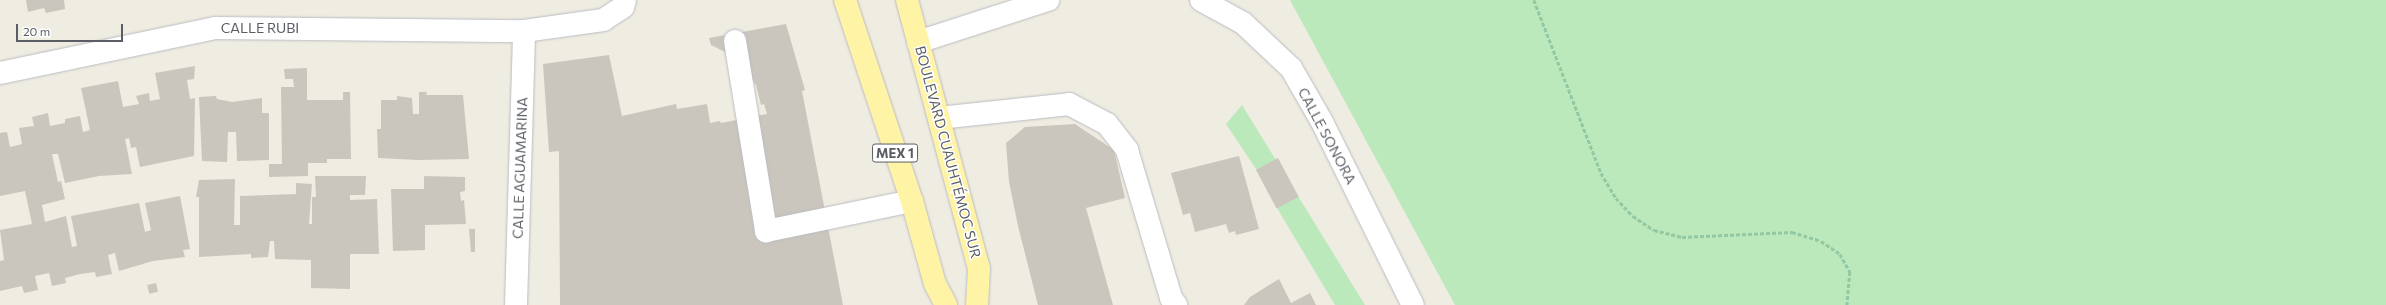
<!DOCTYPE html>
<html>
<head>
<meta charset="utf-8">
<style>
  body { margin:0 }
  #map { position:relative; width:2386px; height:305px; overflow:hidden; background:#efece1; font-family:Commissioner,sans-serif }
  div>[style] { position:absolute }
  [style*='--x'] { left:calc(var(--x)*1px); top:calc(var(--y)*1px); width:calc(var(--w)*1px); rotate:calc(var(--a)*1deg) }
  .green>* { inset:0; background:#bbe9bc }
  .building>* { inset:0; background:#cac6be; transform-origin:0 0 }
  .path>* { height:2.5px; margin-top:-1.25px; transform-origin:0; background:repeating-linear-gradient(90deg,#92c9a3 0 4px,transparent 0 6px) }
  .roads { filter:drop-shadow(0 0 1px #babcc2) drop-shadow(0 0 1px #babcc2) }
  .minor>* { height:22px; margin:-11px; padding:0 11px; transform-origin:11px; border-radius:11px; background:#fff }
  .major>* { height:22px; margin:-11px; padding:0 11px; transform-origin:11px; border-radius:11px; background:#fff3a6 }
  span { translate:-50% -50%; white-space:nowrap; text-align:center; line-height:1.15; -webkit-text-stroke:3px #fff; paint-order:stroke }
  .shield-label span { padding:1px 3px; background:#fff; border:1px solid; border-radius:3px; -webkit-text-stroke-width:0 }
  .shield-label { font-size:13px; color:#5a5e64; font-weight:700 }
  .street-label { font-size:14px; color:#5a5e64 }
  .scale { position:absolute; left:16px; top:24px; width:107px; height:18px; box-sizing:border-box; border:2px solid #5a5e64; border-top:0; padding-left:5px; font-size:12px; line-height:14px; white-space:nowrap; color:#5a5e64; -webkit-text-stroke:3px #fff; paint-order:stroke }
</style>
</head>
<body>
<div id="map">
  <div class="green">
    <i style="clip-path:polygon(1290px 0,2386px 0,2386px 305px,1455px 305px)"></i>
    <i style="clip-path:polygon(1242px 105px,1365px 305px,1335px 305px,1277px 208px,1256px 169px,1226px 124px)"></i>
  </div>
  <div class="building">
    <i style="clip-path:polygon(26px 0,64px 0,65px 9px,46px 13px,44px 8px,28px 12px)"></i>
    <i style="clip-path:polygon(786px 24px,805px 90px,802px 91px,843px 305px,560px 305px,559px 151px,549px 152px,543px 64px,609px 55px,622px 116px,676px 104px,677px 109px,707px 104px,710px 123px,720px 121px,721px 123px,767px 114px,764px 104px,761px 105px,756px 85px,747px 71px,731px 55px,711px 45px,709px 38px)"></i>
    <i style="clip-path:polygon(195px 66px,194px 79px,187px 80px,190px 99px,195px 98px,194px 156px,140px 167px,136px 147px,131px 148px,129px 138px,125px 139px,132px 174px,99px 176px,65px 183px,58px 154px,52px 154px,58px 182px,61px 181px,65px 199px,42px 205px,45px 222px,66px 216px,72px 247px,77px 246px,71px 216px,139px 203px,145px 232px,151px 230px,145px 203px,180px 196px,190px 249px,183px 250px,185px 257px,153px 261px,119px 271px,115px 253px,108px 255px,112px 274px,96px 277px,95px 272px,80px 274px,65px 278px,66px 283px,52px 286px,49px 273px,35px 276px,38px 290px,24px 293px,22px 286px,0 291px,0 261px,4px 260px,0 230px,32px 224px,25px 191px,0 196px,0 133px,7px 132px,10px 147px,22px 144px,19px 128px,34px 126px,32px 117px,48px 113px,50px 126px,65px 123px,65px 119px,80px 116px,83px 132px,90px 130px,81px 88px,118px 81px,123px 107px,139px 104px,136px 96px,149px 93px,150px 101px,160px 99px,155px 73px)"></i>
    <i style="clip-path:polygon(307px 68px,307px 100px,343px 100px,343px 92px,350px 92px,351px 159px,327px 159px,327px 163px,308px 163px,308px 176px,269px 177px,269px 164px,282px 164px,281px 87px,294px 87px,293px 79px,285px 79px,284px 69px)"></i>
    <i style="clip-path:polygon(419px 92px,427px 92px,426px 95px,463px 95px,469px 159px,418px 160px,378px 158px,377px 129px,381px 129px,381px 100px,397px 100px,397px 96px,412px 98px,413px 114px,419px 114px)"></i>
    <i style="clip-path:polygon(216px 96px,217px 99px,232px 102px,262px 98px,262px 113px,269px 113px,269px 160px,237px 161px,236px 132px,228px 132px,227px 162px,202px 161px,199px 97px)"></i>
    <i style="clip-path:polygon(1075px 124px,1114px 150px,1125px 198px,1086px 208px,1113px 305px,1038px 305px,1018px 226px,1009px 182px,1006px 143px,1025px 127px)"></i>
    <i style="clip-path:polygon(1239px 156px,1259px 229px,1236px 235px,1235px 231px,1229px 233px,1226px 224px,1195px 232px,1190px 213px,1183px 215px,1171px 173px)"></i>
    <i style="left:1278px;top:158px;width:44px;height:25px;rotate:62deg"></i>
    <i style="clip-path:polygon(315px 176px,366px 176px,365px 195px,350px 195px,350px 200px,377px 199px,379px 254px,350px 254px,350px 289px,311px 288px,311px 260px,275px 259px,274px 241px,270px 241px,268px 257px,251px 258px,251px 254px,199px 257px,199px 197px,196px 197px,199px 180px,235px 179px,234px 225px,240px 225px,240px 196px,296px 194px,296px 183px,312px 184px,309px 224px,312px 224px,312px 197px,316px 197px)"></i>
    <i style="clip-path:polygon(424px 176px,465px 177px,465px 191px,460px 192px,461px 201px,464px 200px,466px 224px,425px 225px,425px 250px,393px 251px,391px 189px,424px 189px)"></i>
    <i style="clip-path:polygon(469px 229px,475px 229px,475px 252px,471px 252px)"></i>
    <i style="clip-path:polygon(1279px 279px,1291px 303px,1310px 293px,1316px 305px,1244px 305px,1250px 297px)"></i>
    <i style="left:156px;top:283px;width:9px;height:9px;rotate:77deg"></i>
  </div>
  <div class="path">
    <i style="--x:1534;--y:0;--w:186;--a:68.8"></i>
    <i style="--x:1601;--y:173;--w:29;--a:59"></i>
    <i style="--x:1616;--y:198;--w:25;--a:47"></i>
    <i style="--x:1633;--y:216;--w:25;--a:34"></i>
    <i style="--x:1654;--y:230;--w:29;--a:14"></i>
    <i style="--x:1682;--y:237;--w:110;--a:-2.6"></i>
    <i style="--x:1792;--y:232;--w:30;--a:17"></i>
    <i style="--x:1821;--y:241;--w:23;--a:34"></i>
    <i style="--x:1840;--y:254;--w:21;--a:61"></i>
    <i style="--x:1850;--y:272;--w:33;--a:95"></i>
  </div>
  <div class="roads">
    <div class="minor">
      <i style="--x:1201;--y:0;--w:48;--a:28.7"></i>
      <i style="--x:1243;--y:23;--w:66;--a:43.2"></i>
      <i style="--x:1291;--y:68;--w:62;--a:60.1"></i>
      <i style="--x:1322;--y:122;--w:204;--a:63.6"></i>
      <i style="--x:735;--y:41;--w:193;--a:80.7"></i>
      <i style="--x:766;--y:231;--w:149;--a:-11.6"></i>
      <i style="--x:918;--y:42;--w:137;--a:-17.9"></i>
      <i style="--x:0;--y:73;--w:220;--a:-11.8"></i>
      <i style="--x:215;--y:28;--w:309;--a:0.6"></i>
      <i style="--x:524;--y:31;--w:80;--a:-7.9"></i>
      <i style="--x:603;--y:20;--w:24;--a:-33"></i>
      <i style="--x:623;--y:7;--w:7;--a:-74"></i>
      <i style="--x:939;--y:118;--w:131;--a:-6.1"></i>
      <i style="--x:1069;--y:104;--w:43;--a:27.8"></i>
      <i style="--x:1107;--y:124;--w:33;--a:52"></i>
      <i style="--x:1127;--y:150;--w:154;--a:73.4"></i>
      <i style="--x:1171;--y:298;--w:9;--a:54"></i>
      <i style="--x:516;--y:305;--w:274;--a:-88.3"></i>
    </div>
    <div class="major">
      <i style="--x:845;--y:0;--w:212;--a:71.6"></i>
      <i style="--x:912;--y:201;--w:86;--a:74.5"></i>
      <i style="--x:935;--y:284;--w:24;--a:62"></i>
      <i style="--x:907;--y:0;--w:278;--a:75"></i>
      <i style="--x:979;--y:268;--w:37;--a:93"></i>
    </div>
  </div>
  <div class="shield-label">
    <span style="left:895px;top:153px">MEX 1</span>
  </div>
  <div class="street-label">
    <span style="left:260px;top:28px">CALLE RUBI</span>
    <span style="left:1327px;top:136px;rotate:62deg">CALLE SONORA</span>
    <span style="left:948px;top:152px;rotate:75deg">BOULEVARD CUAUHTÉMOC SUR</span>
    <span style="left:520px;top:168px;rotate:-88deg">CALLE AGUAMARINA</span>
  </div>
  <div class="scale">20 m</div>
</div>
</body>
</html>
